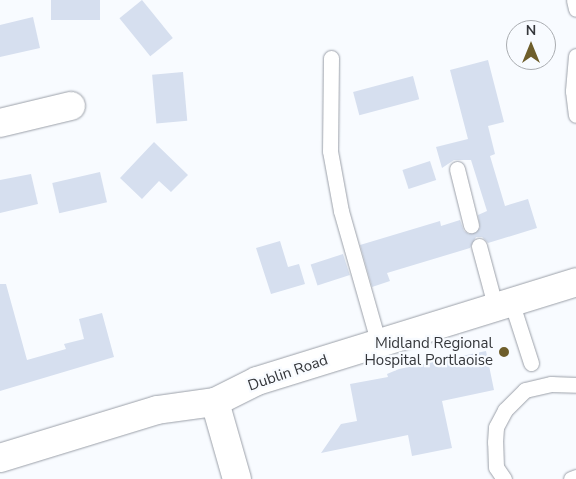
<!DOCTYPE html>
<html>
<head>
<meta charset="utf-8">
<style>
  body { margin:0 }
  #map { position:relative; width:576px; height:479px; overflow:hidden; background:#f8fbff; font-family:"Nunito Sans",sans-serif }
  div>[style] { position:absolute }
  [style*='--x'] { left:calc(var(--x)*1px); top:calc(var(--y)*1px); width:calc(var(--w)*1px); rotate:calc(var(--a)*1deg) }
  .building>* { inset:0; background:#d6dfef; transform-origin:0 0 }
  .roads { filter:drop-shadow(0 0 1px #9ba0a9) drop-shadow(0 0 1px #9ba0a9) }
  .lane>* { height:15px; margin:-7.5px; padding:0 7.5px; transform-origin:7.5px; border-radius:7.5px; background:#fff }
  .street>* { height:28px; margin:-14px; padding:0 14px; transform-origin:14px; border-radius:14px; background:#fff }
  .secondary>* { height:28px; margin:-14px; padding:0 14px; transform-origin:14px; border-radius:14px; background:#fff }
  .dots>* { width:14px; height:14px; translate:-50% -50%; box-sizing:border-box; border:2px solid #f8fbff; border-radius:50% }
  span { translate:-50% -50%; white-space:nowrap; text-align:center; line-height:1.15; -webkit-text-stroke:4.5px #f8fbff; paint-order:stroke }
  .poi-label { font-size:15px; color:#35373b }
  .right { translate:-100% -50%; text-align:right }
  .street-label { font-size:15px; color:#35373b }
  .north { position:absolute; left:506px; top:20px; width:50px; height:50px; box-sizing:border-box; background:#f8fbff; border:1px solid #aaadb1; border-radius:50%; rotate:0deg; font-size:14px; font-weight:700; line-height:20px; text-align:center; color:#35373b }
  .north::after { content:''; display:block; margin:auto; width:18px; height:22px; background:#6e5e2b; clip-path:polygon(50% 0,100% 100%,50% 72%,0 100%) }
</style>
</head>
<body>
<div id="map">
  <div class="building">
    <i style="left:51px;top:0;width:49px;height:20px"></i>
    <i style="left:142px;top:0;width:49px;height:29px;rotate:51deg"></i>
    <i style="clip-path:polygon(33px 17px,40px 48px,0 57px,0 25px)"></i>
    <i style="clip-path:polygon(488px 60px,504px 122px,488px 126px,495px 154px,490px 156px,505px 206px,528px 199px,537px 228px,488px 243px,482px 237px,476px 237px,470px 248px,387px 273px,390px 281px,372px 287px,360px 245px,440px 221px,441px 226px,460px 220px,464px 231px,469px 234px,480px 228px,478px 215px,487px 211px,471px 160px,454px 160px,442px 168px,436px 147px,468px 139px,450px 70px)"></i>
    <i style="left:183px;top:72px;width:49px;height:31px;rotate:85deg"></i>
    <i style="left:413px;top:76px;width:24px;height:62px;rotate:75deg"></i>
    <i style="clip-path:polygon(154px 142px,188px 175px,171px 192px,159px 181px,142px 199px,120px 178px)"></i>
    <i style="left:430px;top:161px;width:20px;height:29px;rotate:72deg"></i>
    <i style="left:100px;top:172px;width:31px;height:49px;rotate:77deg"></i>
    <i style="clip-path:polygon(31px 174px,38px 204px,0 213px,0 180px)"></i>
    <i style="clip-path:polygon(280px 241px,288px 267px,299px 264px,305px 284px,271px 294px,256px 248px)"></i>
    <i style="left:343px;top:254px;width:22px;height:34px;rotate:72deg"></i>
    <i style="clip-path:polygon(0 284px,6px 284px,27px 360px,66px 349px,64px 344px,84px 339px,79px 319px,102px 313px,114px 357px,0 391px)"></i>
    <i style="clip-path:polygon(486px 351px,494px 390px,442px 401px,452px 448px,412px 456px,408px 435px,321px 453px,341px 424px,357px 421px,350px 384px,388px 377px,387px 374px,399px 369px)"></i>
  </div>
  <div class="roads">
    <div class="lane">
      <i style="--x:574;--y:0;--w:9;--a:77"></i>
      <i style="--x:576;--y:56;--w:35;--a:95"></i>
      <i style="--x:573;--y:91;--w:24;--a:83"></i>
      <i style="--x:331;--y:58;--w:93;--a:90.6"></i>
      <i style="--x:330;--y:151;--w:61;--a:79.6"></i>
      <i style="--x:341;--y:211;--w:138;--a:74.1"></i>
      <i style="--x:457;--y:169;--w:58;--a:76"></i>
      <i style="--x:479;--y:246;--w:65;--a:74.9"></i>
      <i style="--x:512;--y:304;--w:62;--a:72.1"></i>
      <i style="--x:504;--y:479;--w:14;--a:-124"></i>
      <i style="--x:496;--y:467;--w:25;--a:-92"></i>
      <i style="--x:495;--y:442;--w:15;--a:-86"></i>
      <i style="--x:496;--y:427;--w:19;--a:-62"></i>
      <i style="--x:505;--y:410;--w:28;--a:-45"></i>
      <i style="--x:525;--y:390;--w:27;--a:-13"></i>
      <i style="--x:551;--y:384;--w:25;--a:2"></i>
      <i style="--x:571;--y:479;--w:5;--a:-22"></i>
    </div>
    <div class="street">
      <i style="--x:0;--y:123;--w:73;--a:-13.5"></i>
    </div>
    <div class="secondary">
      <i style="--x:215;--y:402;--w:80;--a:74.1"></i>
      <i style="--x:0;--y:458;--w:164;--a:-17"></i>
      <i style="--x:157;--y:410;--w:59;--a:-7.9"></i>
      <i style="--x:215;--y:402;--w:47;--a:-26.6"></i>
      <i style="--x:257;--y:381;--w:334;--a:-17.2"></i>
    </div>
  </div>
  <div class="dots">
    <i style="left:504px;top:352px;background:#6e5e2b"></i>
  </div>
  <div class="poi-label">
    <span class="right" style="left:493px;top:352px">Midland Regional<br>Hospital Portlaoise</span>
  </div>
  <div class="street-label">
    <span style="left:288px;top:373px;rotate:-19deg">Dublin Road</span>
  </div>
  <div class="north">N</div>
</div>
</body>
</html>
